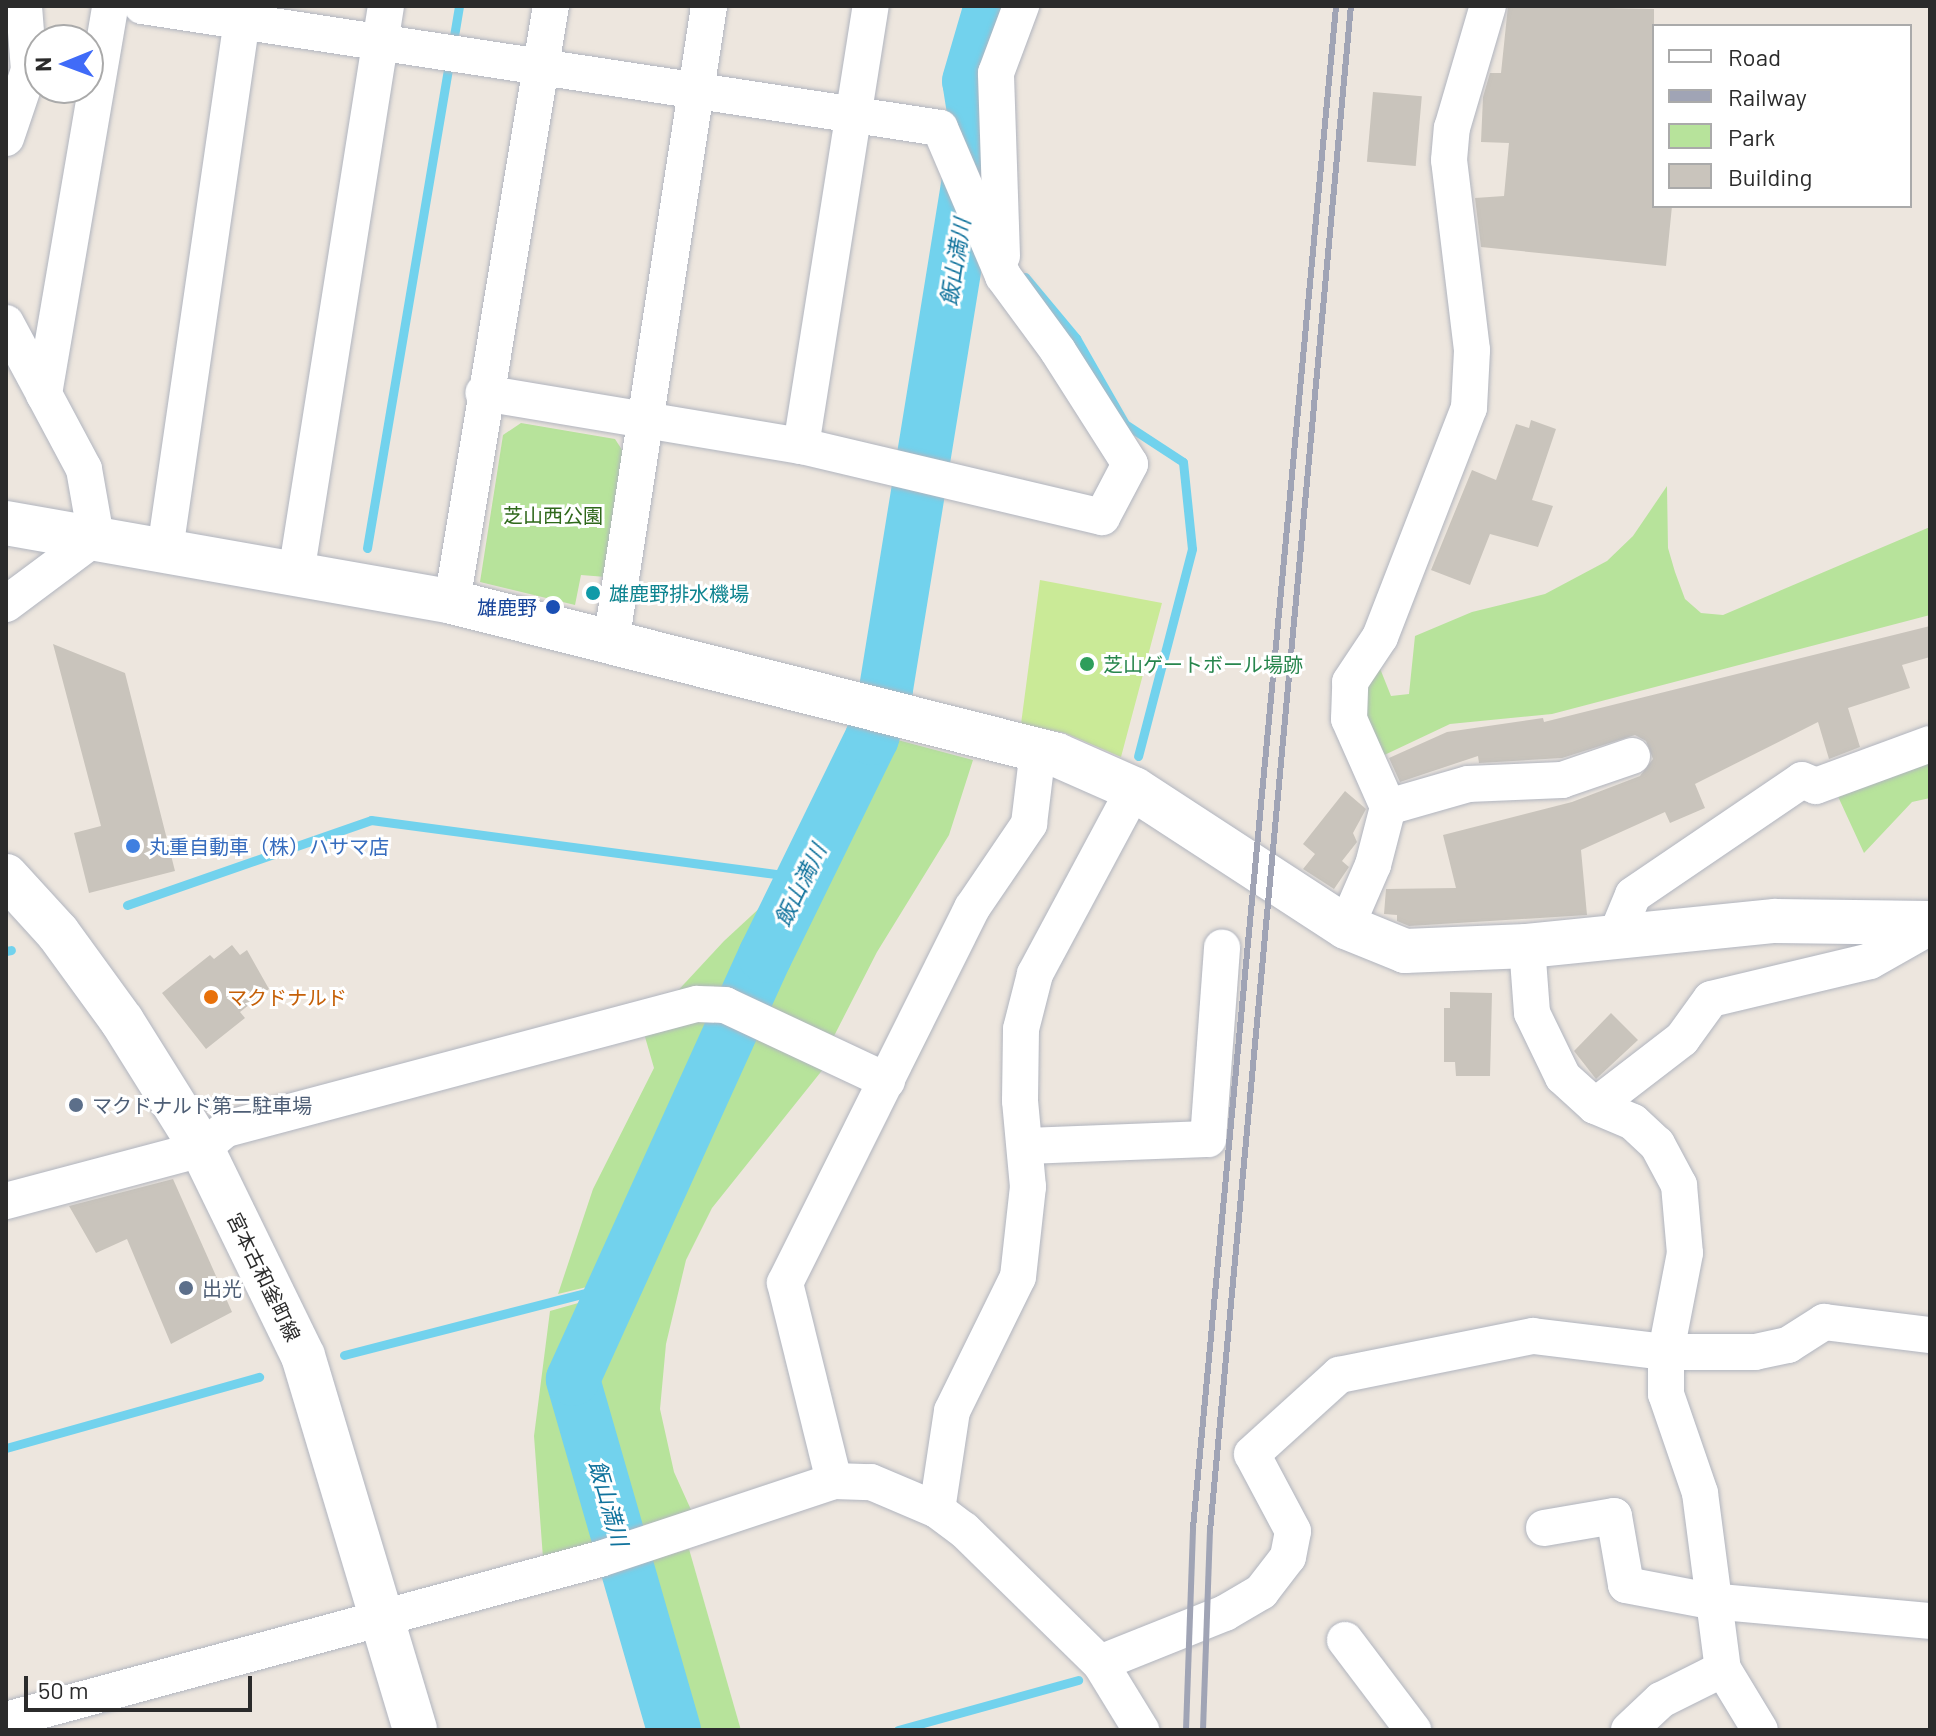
<!DOCTYPE html>
<html>
<head>
<meta charset="utf-8">
<style>
  body { margin:0 }
  #map { position:relative; width:1936px; height:1736px; overflow:hidden; background:#ede6de; font-family:Barlow,"Noto Sans JP",sans-serif }
  div>[style] { position:absolute }
  [style*='--x'] { left:calc(var(--x)*1px); top:calc(var(--y)*1px); width:calc(var(--w)*1px); rotate:calc(var(--a)*1deg) }
  .green>* { inset:0; background:#b7e39b; transform-origin:0 0 }
  .pitch>* { inset:0; background:#caea97 }
  .stream>* { height:9px; margin:-4.5px; padding:0 4.5px; transform-origin:4.5px; border-radius:4.5px; background:#72d2ed }
  .river>* { height:54px; margin:-27px; padding:0 27px; transform-origin:27px; border-radius:27px; background:#72d2ed }
  .building>* { inset:0; background:#c9c4bc; transform-origin:0 0 }
  .roads { filter:drop-shadow(0 0 2px #b1b5bf) drop-shadow(0 0 2px #b1b5bf) }
  .minor>* { height:36px; margin:-18px; padding:0 18px; transform-origin:18px; border-radius:18px; background:#fff }
  .tertiary>* { height:44px; margin:-22px; padding:0 22px; transform-origin:22px; border-radius:22px; background:#fff }
  .rail>* { height:6px; margin:-3px; padding:0 3px; transform-origin:3px; border-radius:3px; background:#a0a4b5 }
  .dots>* { width:22px; height:22px; translate:-50% -50%; box-sizing:border-box; border:4px solid #fff; border-radius:50% }
  span { translate:-50% -50%; white-space:nowrap; text-align:center; line-height:1.15; -webkit-text-stroke:6px #fff; paint-order:stroke }
  .park-label { font-size:20px; color:#2f681b }
  .culture-label { font-size:20px; color:#0d838f }
  .left { translate:0 -50%; text-align:left }
  .transit-label { font-size:20px; color:#164399 }
  .right { translate:-100% -50%; text-align:right }
  .leisure-label { font-size:20px; color:#27864d }
  .shop-label { font-size:20px; color:#366cbe }
  .food-label { font-size:20px; color:#c56008 }
  .service-label { font-size:20px; color:#4e5e75 }
  .street-label { font-size:20px; color:#2b2b2b }
  .water-label { font-size:22px; color:#0f729c; font-style:italic }
  .frame { position:absolute; inset:0; border:8px solid #2b2b2b; pointer-events:none }
  .legend { position:absolute; left:1652px; top:24px; width:260px; height:184px; box-sizing:border-box; background:#fff; border:2px solid #aaa; margin:0; padding:10px 14px; list-style:none; font-size:24px; color:#2b2b2b }
  .legend li { display:flex; align-items:center; gap:16px; height:40px }
  .legend b { width:40px; border:2px solid #aaa }
  .north { position:absolute; left:24px; top:24px; width:80px; height:80px; box-sizing:border-box; background:#fff; border:2px solid #aaa; border-radius:50%; rotate:269deg; font-size:22px; font-weight:700; line-height:32px; text-align:center; color:#2b2b2b }
  .north::after { content:''; display:block; margin:auto; width:28px; height:36px; background:#406bf8; clip-path:polygon(50% 0,100% 100%,50% 72%,0 100%) }
  .scale { position:absolute; left:24px; top:1676px; width:228px; height:36px; box-sizing:border-box; border:4px solid #2b2b2b; border-top:0; padding-left:10px; font-size:24px; line-height:28px; white-space:nowrap; color:#2b2b2b; -webkit-text-stroke:6px #fff; paint-order:stroke }
</style>
</head>
<body>
<div id="map">
  <div class="green">
    <i style="clip-path:polygon(521px 423px,615px 439px,626px 456px,606px 577px,581px 575px,575px 605px,480px 582px,503px 435px)"></i>
    <i style="clip-path:polygon(1667px 486px,1668px 548px,1675px 572px,1685px 599px,1701px 613px,1723px 615px,1930px 527px,1930px 615px,1552px 714px,1450px 724px,1378px 758px,1359px 711px,1375px 656px,1391px 696px,1409px 694px,1415px 636px,1472px 612px,1545px 594px,1607px 561px,1633px 536px)"></i>
    <i style="clip-path:polygon(894px 739px,973px 760px,949px 835px,877px 952px,834px 1036px,764px 1006px)"></i>
    <i style="clip-path:polygon(1930px 754px,1930px 798px,1912px 802px,1864px 853px,1835px 790px)"></i>
    <i style="clip-path:polygon(777px 892px,729px 991px,672px 997px,724px 941px)"></i>
    <i style="clip-path:polygon(720px 1013px,595px 1285px,558px 1294px,593px 1189px,654px 1068px,643px 1030px)"></i>
    <i style="clip-path:polygon(750px 1029px,828px 1063px,712px 1208px,686px 1260px,666px 1344px,660px 1409px,674px 1472px,692px 1512px,633px 1528px,591px 1381px)"></i>
    <i style="clip-path:polygon(589px 1300px,557px 1377px,599px 1542px,543px 1558px,534px 1436px,550px 1311px)"></i>
    <i style="left:689px;top:1549px;width:188px;height:47px;rotate:74deg"></i>
  </div>
  <div class="pitch">
    <i style="clip-path:polygon(1040px 580px,1162px 603px,1121px 757px,1065px 733px,1021px 724px)"></i>
  </div>
  <div class="stream">
    <i style="--x:452;--y:48;--w:43;--a:-80.5"></i>
    <i style="--x:1025;--y:277;--w:80;--a:50.1"></i>
    <i style="--x:1076;--y:338;--w:99;--a:60.3"></i>
    <i style="--x:1125;--y:424;--w:69;--a:33.2"></i>
    <i style="--x:1183;--y:462;--w:87;--a:84.1"></i>
    <i style="--x:1192;--y:549;--w:214;--a:104.6"></i>
    <i style="--x:367;--y:548;--w:493;--a:-80.4"></i>
    <i style="--x:127;--y:905;--w:258;--a:-19.2"></i>
    <i style="--x:371;--y:820;--w:436;--a:7.6"></i>
    <i style="--x:6;--y:951;--w:5;--a:-11"></i>
    <i style="--x:344;--y:1355;--w:278;--a:-14.4"></i>
    <i style="--x:6;--y:1448;--w:263;--a:-15.7"></i>
    <i style="--x:898;--y:1730;--w:187;--a:-15.5"></i>
  </div>
  <div class="river">
    <i style="--x:674;--y:1730;--w:365;--a:-106.1"></i>
    <i style="--x:573;--y:1379;--w:465;--a:-65.6"></i>
    <i style="--x:765;--y:956;--w:243;--a:-63.9"></i>
    <i style="--x:872;--y:738;--w:51;--a:-74.1"></i>
    <i style="--x:886;--y:689;--w:517;--a:-80.76"></i>
    <i style="--x:969;--y:179;--w:61;--a:-84.4"></i>
    <i style="--x:975;--y:118;--w:37;--a:-99"></i>
    <i style="--x:969;--y:81;--w:78;--a:-73.7"></i>
  </div>
  <div class="building">
    <i style="clip-path:polygon(1508px 6px,1654px 9px,1654px 206px,1672px 206px,1666px 266px,1481px 247px,1475px 198px,1504px 196px,1509px 143px,1481px 142px,1483px 97px,1490px 73px,1501px 73px)"></i>
    <i style="left:1373px;top:92px;width:49px;height:70px;rotate:5deg"></i>
    <i style="clip-path:polygon(1531px 420px,1556px 429px,1532px 500px,1553px 506px,1538px 547px,1490px 534px,1470px 585px,1431px 570px,1472px 470px,1496px 480px,1516px 424px,1529px 428px)"></i>
    <i style="clip-path:polygon(1930px 626px,1930px 657px,1902px 665px,1910px 688px,1848px 708px,1860px 747px,1829px 759px,1818px 722px,1695px 784px,1705px 808px,1670px 823px,1665px 812px,1581px 850px,1587px 915px,1409px 926px,1397px 921px,1397px 915px,1384px 914px,1386px 889px,1456px 888px,1443px 835px,1572px 802px,1640px 776px,1653px 759px,1646px 741px,1635px 735px,1562px 758px,1479px 763px,1478px 756px,1400px 782px,1389px 758px,1447px 732px,1543px 718px,1544px 722px)"></i>
    <i style="clip-path:polygon(53px 644px,125px 673px,175px 871px,89px 893px,74px 833px,101px 826px)"></i>
    <i style="clip-path:polygon(1345px 791px,1366px 809px,1353px 833px,1357px 842px,1342px 861px,1349px 867px,1334px 889px,1303px 869px,1315px 854px,1303px 844px)"></i>
    <i style="clip-path:polygon(232px 945px,240px 955px,247px 950px,269px 989px,240px 1012px,245px 1018px,206px 1049px,162px 993px,210px 955px,214px 959px)"></i>
    <i style="clip-path:polygon(1450px 992px,1492px 993px,1490px 1076px,1456px 1076px,1455px 1062px,1444px 1062px,1444px 1008px,1450px 1008px)"></i>
    <i style="clip-path:polygon(1611px 1013px,1638px 1040px,1596px 1079px,1574px 1051px)"></i>
    <i style="clip-path:polygon(173px 1179px,232px 1312px,171px 1344px,127px 1239px,96px 1253px,69px 1206px)"></i>
  </div>
  <div class="roads">
    <div class="minor">
      <i style="--x:142;--y:6;--w:807;--a:8.69"></i>
      <i style="--x:940;--y:128;--w:161;--a:66.9"></i>
      <i style="--x:1003;--y:276;--w:93;--a:53.7"></i>
      <i style="--x:1058;--y:351;--w:134;--a:57.5"></i>
      <i style="--x:1130;--y:464;--w:60;--a:117.8"></i>
      <i style="--x:1102;--y:517;--w:309;--a:-166.7"></i>
      <i style="--x:801;--y:446;--w:322;--a:-170.5"></i>
      <i style="--x:6;--y:138;--w:72;--a:-71.3"></i>
      <i style="--x:29;--y:70;--w:64;--a:-94.5"></i>
      <i style="--x:1002;--y:256;--w:183;--a:-91.9"></i>
      <i style="--x:996;--y:73;--w:72;--a:-69.5"></i>
      <i style="--x:6;--y:323;--w:81;--a:61.8"></i>
      <i style="--x:801;--y:446;--w:446;--a:-81"></i>
      <i style="--x:165;--y:550;--w:550;--a:-81.74"></i>
      <i style="--x:296;--y:574;--w:575;--a:-81"></i>
      <i style="--x:452;--y:602;--w:604;--a:-80.57"></i>
      <i style="--x:6;--y:604;--w:112;--a:-36.7"></i>
      <i style="--x:96;--y:537;--w:69;--a:-100"></i>
      <i style="--x:84;--y:469;--w:85;--a:-118.1"></i>
      <i style="--x:44;--y:394;--w:394;--a:-80.3"></i>
      <i style="--x:611;--y:643;--w:644;--a:-81.25"></i>
      <i style="--x:1388;--y:807;--w:83;--a:-16"></i>
      <i style="--x:1468;--y:784;--w:94;--a:-2.4"></i>
      <i style="--x:1562;--y:780;--w:74;--a:-18.9"></i>
      <i style="--x:1346;--y:927;--w:68;--a:-66.5"></i>
      <i style="--x:1373;--y:865;--w:60;--a:-75.5"></i>
      <i style="--x:1388;--y:807;--w:96;--a:-113.9"></i>
      <i style="--x:1349;--y:719;--w:37;--a:-88"></i>
      <i style="--x:1350;--y:682;--w:54;--a:-56.3"></i>
      <i style="--x:1380;--y:637;--w:246;--a:-68.8"></i>
      <i style="--x:1469;--y:408;--w:58;--a:-87"></i>
      <i style="--x:1472;--y:350;--w:191;--a:-96.9"></i>
      <i style="--x:1449;--y:160;--w:32;--a:-85"></i>
      <i style="--x:1452;--y:128;--w:127;--a:-73.6"></i>
      <i style="--x:1616;--y:936;--w:44;--a:-67.5"></i>
      <i style="--x:1633;--y:895;--w:204;--a:-34.2"></i>
      <i style="--x:1802;--y:780;--w:15;--a:23"></i>
      <i style="--x:1816;--y:786;--w:121;--a:-20.2"></i>
      <i style="--x:1527;--y:946;--w:67;--a:85.7"></i>
      <i style="--x:1532;--y:1013;--w:71;--a:64.2"></i>
      <i style="--x:1563;--y:1077;--w:43;--a:42.2"></i>
      <i style="--x:1595;--y:1106;--w:41;--a:22.8"></i>
      <i style="--x:1633;--y:1122;--w:33;--a:43"></i>
      <i style="--x:1657;--y:1144;--w:47;--a:61.8"></i>
      <i style="--x:1679;--y:1185;--w:68;--a:85"></i>
      <i style="--x:1685;--y:1253;--w:101;--a:100.9"></i>
      <i style="--x:1666;--y:1352;--w:42;--a:90"></i>
      <i style="--x:1666;--y:1394;--w:105;--a:71"></i>
      <i style="--x:1700;--y:1493;--w:177;--a:82.6"></i>
      <i style="--x:1723;--y:1669;--w:71;--a:58.8"></i>
      <i style="--x:1595;--y:1106;--w:110;--a:-37.6"></i>
      <i style="--x:1682;--y:1039;--w:49;--a:-54.1"></i>
      <i style="--x:1711;--y:999;--w:163;--a:-13.4"></i>
      <i style="--x:1870;--y:961;--w:69;--a:-29.5"></i>
      <i style="--x:1025;--y:1146;--w:183;--a:-2.2"></i>
      <i style="--x:1208;--y:1139;--w:192;--a:-85.8"></i>
      <i style="--x:6;--y:1201;--w:203;--a:-14.9"></i>
      <i style="--x:202;--y:1149;--w:31;--a:-40"></i>
      <i style="--x:226;--y:1129;--w:487;--a:-14.9"></i>
      <i style="--x:697;--y:1004;--w:28;--a:2"></i>
      <i style="--x:725;--y:1005;--w:179;--a:25.1"></i>
      <i style="--x:834;--y:1481;--w:204;--a:-103.9"></i>
      <i style="--x:785;--y:1283;--w:419;--a:-63.5"></i>
      <i style="--x:972;--y:908;--w:102;--a:-55.8"></i>
      <i style="--x:1029;--y:824;--w:75;--a:-83.1"></i>
      <i style="--x:937;--y:1510;--w:100;--a:-81.4"></i>
      <i style="--x:952;--y:1411;--w:149;--a:-63.8"></i>
      <i style="--x:1018;--y:1277;--w:91;--a:-83.7"></i>
      <i style="--x:1028;--y:1187;--w:86;--a:-95.3"></i>
      <i style="--x:1020;--y:1101;--w:72;--a:-89.2"></i>
      <i style="--x:1021;--y:1029;--w:57;--a:-75.7"></i>
      <i style="--x:1035;--y:974;--w:210;--a:-61.8"></i>
      <i style="--x:1544;--y:1528;--w:71;--a:-9.7"></i>
      <i style="--x:1614;--y:1516;--w:70;--a:80.1"></i>
      <i style="--x:1626;--y:1585;--w:86;--a:10.8"></i>
      <i style="--x:1710;--y:1601;--w:221;--a:5.2"></i>
      <i style="--x:1345;--y:1640;--w:113;--a:52.9"></i>
      <i style="--x:1100;--y:1663;--w:135;--a:-21.8"></i>
      <i style="--x:1225;--y:1613;--w:42;--a:-30.3"></i>
      <i style="--x:1261;--y:1592;--w:44;--a:-52.4"></i>
      <i style="--x:1288;--y:1557;--w:26;--a:-79"></i>
      <i style="--x:1293;--y:1531;--w:87;--a:-118"></i>
      <i style="--x:1252;--y:1454;--w:118;--a:-42.2"></i>
      <i style="--x:1339;--y:1375;--w:198;--a:-11.4"></i>
      <i style="--x:1533;--y:1336;--w:134;--a:6.9"></i>
      <i style="--x:1666;--y:1352;--w:89;--a:0"></i>
      <i style="--x:1755;--y:1352;--w:34;--a:-12"></i>
      <i style="--x:1788;--y:1345;--w:43;--a:-32.6"></i>
      <i style="--x:1824;--y:1322;--w:107;--a:7"></i>
      <i style="--x:6;--y:1720;--w:615;--a:-15.17"></i>
      <i style="--x:600;--y:1559;--w:247;--a:-18.4"></i>
      <i style="--x:834;--y:1481;--w:37;--a:2"></i>
      <i style="--x:871;--y:1482;--w:72;--a:23"></i>
      <i style="--x:937;--y:1510;--w:34;--a:37"></i>
      <i style="--x:964;--y:1530;--w:190;--a:44.4"></i>
      <i style="--x:1100;--y:1663;--w:79;--a:58.5"></i>
      <i style="--x:1629;--y:1730;--w:44;--a:-43.2"></i>
      <i style="--x:1661;--y:1700;--w:69;--a:-26.6"></i>
    </div>
    <div class="tertiary">
      <i style="--x:6;--y:523;--w:453;--a:10"></i>
      <i style="--x:452;--y:602;--w:624;--a:14.19"></i>
      <i style="--x:1057;--y:755;--w:84;--a:23.8"></i>
      <i style="--x:1134;--y:789;--w:253;--a:33.1"></i>
      <i style="--x:1346;--y:927;--w:64;--a:22.1"></i>
      <i style="--x:1405;--y:951;--w:122;--a:-2.3"></i>
      <i style="--x:1527;--y:946;--w:249;--a:-5.8"></i>
      <i style="--x:1775;--y:921;--w:155;--a:0.7"></i>
      <i style="--x:6;--y:876;--w:77;--a:47.6"></i>
      <i style="--x:58;--y:933;--w:109;--a:54"></i>
      <i style="--x:122;--y:1021;--w:151;--a:58"></i>
      <i style="--x:202;--y:1149;--w:230;--a:64"></i>
      <i style="--x:303;--y:1356;--w:390;--a:73.3"></i>
    </div>
  </div>
  <div class="rail">
    <i style="--x:1186;--y:1730;--w:202;--a:-88"></i>
    <i style="--x:1193;--y:1528;--w:1529;--a:-84.63"></i>
    <i style="--x:1203;--y:1730;--w:199;--a:-88"></i>
    <i style="--x:1210;--y:1531;--w:1532;--a:-84.72"></i>
  </div>
  <div class="dots">
    <i style="left:593px;top:593px;background:#0f9aa8"></i>
    <i style="left:553px;top:607px;background:#1a4fb4"></i>
    <i style="left:1087px;top:664px;background:#2e9e5b"></i>
    <i style="left:133px;top:846px;background:#3f7fe0"></i>
    <i style="left:211px;top:997px;background:#e8710a"></i>
    <i style="left:76px;top:1105px;background:#5c6f8a"></i>
    <i style="left:186px;top:1288px;background:#5c6f8a"></i>
  </div>
  <div class="park-label">
    <span style="left:553px;top:515px">芝山西公園</span>
  </div>
  <div class="culture-label">
    <span class="left" style="left:609px;top:593px">雄鹿野排水機場</span>
  </div>
  <div class="transit-label">
    <span class="right" style="left:537px;top:607px">雄鹿野</span>
  </div>
  <div class="leisure-label">
    <span class="left" style="left:1103px;top:664px">芝山ゲートボール場跡</span>
  </div>
  <div class="shop-label">
    <span class="left" style="left:149px;top:846px">丸重自動車（株）ハサマ店</span>
  </div>
  <div class="food-label">
    <span class="left" style="left:227px;top:997px">マクドナルド</span>
  </div>
  <div class="service-label">
    <span class="left" style="left:92px;top:1105px">マクドナルド第二駐車場</span>
    <span class="left" style="left:202px;top:1288px">出光</span>
  </div>
  <div class="street-label">
    <span style="left:264px;top:1277px;rotate:64deg">宮本古和釜町線</span>
  </div>
  <div class="water-label">
    <span style="left:955px;top:262px;rotate:-81deg">飯山満川</span>
    <span style="left:800px;top:885px;rotate:-64deg">飯山満川</span>
    <span style="left:609px;top:1503px;rotate:74deg">飯山満川</span>
  </div>
  <div class="frame"></div>
  <ul class="legend">
  <li><b style="height:10px;background:#fff"></b>Road</li>
  <li><b style="height:10px;background:#a0a4b5"></b>Railway</li>
  <li><b style="height:22px;background:#b7e39b"></b>Park</li>
  <li><b style="height:22px;background:#c9c4bc"></b>Building</li>
  </ul>
  <div class="north">N</div>
  <div class="scale">50 m</div>
</div>
</body>
</html>
